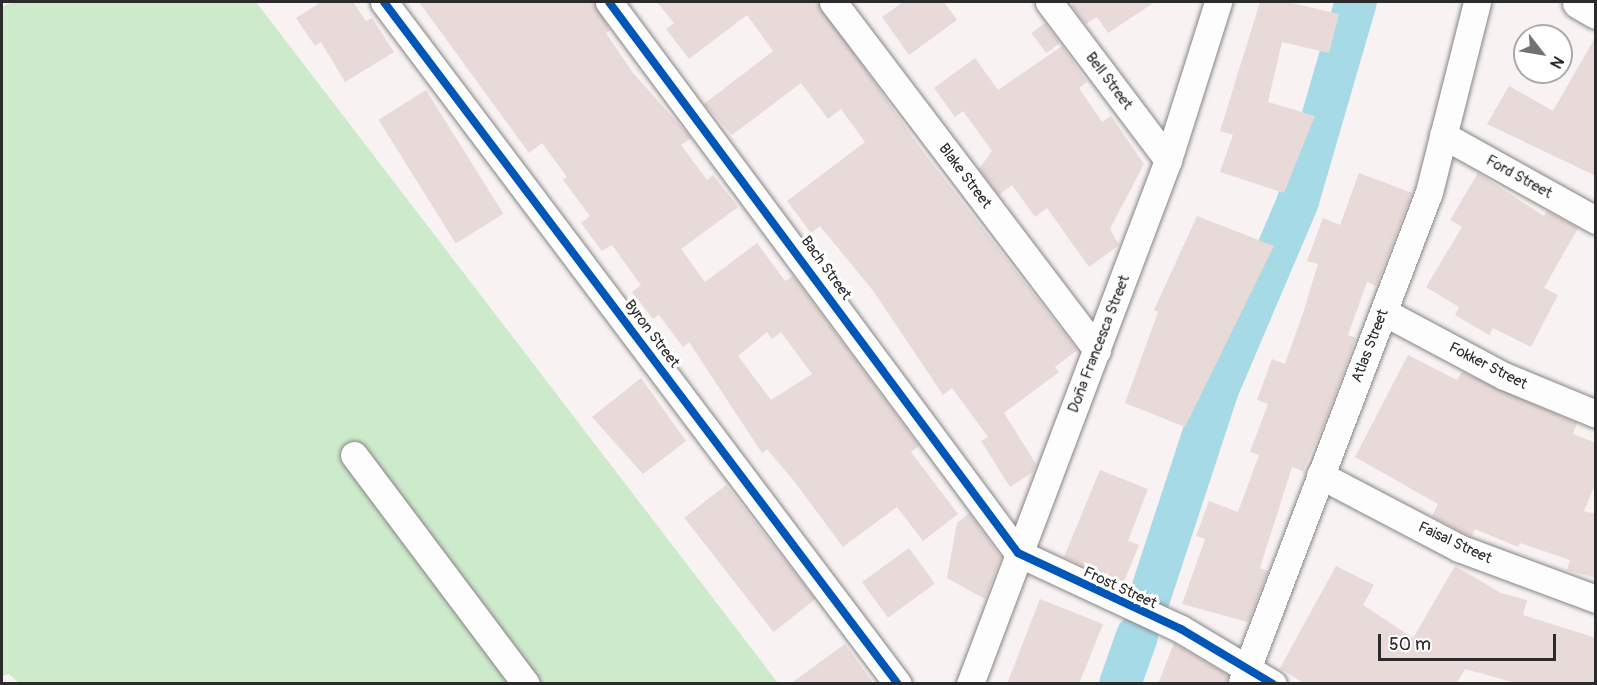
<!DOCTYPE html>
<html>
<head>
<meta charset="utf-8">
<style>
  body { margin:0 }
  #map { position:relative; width:1597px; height:685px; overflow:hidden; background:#f8f2f2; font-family:Pangolin,sans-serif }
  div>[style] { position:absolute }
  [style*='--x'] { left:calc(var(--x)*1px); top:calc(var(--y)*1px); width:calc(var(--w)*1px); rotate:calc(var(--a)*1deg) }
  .green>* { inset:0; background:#cdebcb }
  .river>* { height:42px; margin:-21px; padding:0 21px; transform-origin:21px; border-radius:21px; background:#a5dae6 }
  .building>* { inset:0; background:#e8dad8; transform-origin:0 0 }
  .roads { filter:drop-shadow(0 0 2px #878585) drop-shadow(0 0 2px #878585) }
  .street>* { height:27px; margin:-13.5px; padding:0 13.5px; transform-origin:13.5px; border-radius:13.5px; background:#fefdfd }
  .secondary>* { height:33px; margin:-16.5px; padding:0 16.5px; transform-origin:16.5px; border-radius:16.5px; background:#fefdfd }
  .cycleway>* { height:8px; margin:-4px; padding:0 4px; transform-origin:4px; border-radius:4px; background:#0057b8 }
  span { translate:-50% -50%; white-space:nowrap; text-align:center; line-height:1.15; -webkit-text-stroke:6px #fff; paint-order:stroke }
  .street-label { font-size:15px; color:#2b2b2b }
  .frame { position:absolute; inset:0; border:3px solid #2b2b2b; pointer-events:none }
  .north { position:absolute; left:1513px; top:24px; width:60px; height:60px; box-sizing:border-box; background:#fff; border:2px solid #aaa; border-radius:50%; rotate:121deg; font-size:16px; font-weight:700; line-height:24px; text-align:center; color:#2b2b2b }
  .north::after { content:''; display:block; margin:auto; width:21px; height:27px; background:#737171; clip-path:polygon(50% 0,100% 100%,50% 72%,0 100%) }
  .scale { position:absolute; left:1378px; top:634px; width:178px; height:27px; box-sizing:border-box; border:3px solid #2b2b2b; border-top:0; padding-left:8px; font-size:18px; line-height:21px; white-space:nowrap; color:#2b2b2b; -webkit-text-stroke:4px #fff; paint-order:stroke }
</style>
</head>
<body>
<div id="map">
  <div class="green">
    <i style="clip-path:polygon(12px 2px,256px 2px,778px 683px,20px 684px,9px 674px,2px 676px,2px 7px)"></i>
  </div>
  <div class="river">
    <i style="--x:1149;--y:599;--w:221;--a:-71.8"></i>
    <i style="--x:1218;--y:389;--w:204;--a:-66.9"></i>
    <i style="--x:1298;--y:201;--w:207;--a:-73.8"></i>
    <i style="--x:1120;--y:684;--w:51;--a:-70.5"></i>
  </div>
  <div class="building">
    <i style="clip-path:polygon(321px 2px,353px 2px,366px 21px,372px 18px,394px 52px,345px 82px,321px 42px,315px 46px,296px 18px)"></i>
    <i style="clip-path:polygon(evenodd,419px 2px,594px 2px,610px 30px,606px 33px,633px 73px,691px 138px,681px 145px,707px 180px,713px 175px,738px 207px,681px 249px,705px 282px,757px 243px,785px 281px,793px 276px,919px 446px,911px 452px,958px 514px,923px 541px,897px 507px,843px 547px,794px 481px,767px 449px,762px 453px,689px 342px,683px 347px,659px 315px,653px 319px,632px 292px,641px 285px,612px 245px,602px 251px,581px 223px,590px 216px,563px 180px,567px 177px,542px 143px,529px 153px,419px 2px,767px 332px,772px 339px,781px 332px,812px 374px,771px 400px,738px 356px,767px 332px)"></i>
    <i style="clip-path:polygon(657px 2px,818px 2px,921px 149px,1077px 350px,1055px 367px,1059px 372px,1004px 413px,1036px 464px,1033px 472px,1010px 487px,981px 441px,988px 437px,952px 388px,943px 395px,874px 292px,820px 226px,811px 233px,787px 201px,865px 142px,841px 109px,828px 119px,801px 83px,732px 135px,704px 104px,773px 51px,747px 15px,689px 59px,666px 29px,674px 23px)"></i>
    <i style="clip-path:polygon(903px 2px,944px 2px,957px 20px,909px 55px,882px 17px)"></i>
    <i style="clip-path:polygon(1076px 2px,1155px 2px,1108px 33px,1097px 17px,1086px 24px,1071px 5px)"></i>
    <i style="clip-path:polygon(1260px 2px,1288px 2px,1339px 14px,1329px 53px,1282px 42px,1268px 102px,1315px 116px,1284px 193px,1220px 172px,1233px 135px,1220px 131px)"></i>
    <i style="left:1045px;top:23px;width:25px;height:17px;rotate:53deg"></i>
    <i style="clip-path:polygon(1596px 36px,1596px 176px,1487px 124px,1509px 86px,1553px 111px)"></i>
    <i style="clip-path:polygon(1062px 46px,1087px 82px,1079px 88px,1102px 122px,1111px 116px,1144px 164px,1110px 229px,1119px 245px,1089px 267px,1047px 208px,1035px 217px,1012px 185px,999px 195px,979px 169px,992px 151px,963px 111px,955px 117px,934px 88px,975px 58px,998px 90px)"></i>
    <i style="left:426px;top:90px;width:146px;height:56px;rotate:58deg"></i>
    <i style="clip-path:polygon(1359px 173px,1412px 193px,1376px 286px,1367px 282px,1348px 335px,1356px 338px,1324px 424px,1303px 471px,1292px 467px,1260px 568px,1268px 571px,1248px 622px,1182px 604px,1205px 539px,1196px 536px,1209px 501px,1238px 512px,1259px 455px,1250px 452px,1268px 404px,1257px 400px,1272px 359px,1285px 364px,1303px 313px,1318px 264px,1307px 261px,1323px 218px,1340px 225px)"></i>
    <i style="clip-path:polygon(1478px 173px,1544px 216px,1547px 211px,1578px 228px,1544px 288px,1558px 295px,1531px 347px,1493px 328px,1489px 335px,1455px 315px,1459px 307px,1426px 287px,1462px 227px,1450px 220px)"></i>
    <i style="clip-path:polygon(1197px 216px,1274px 246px,1185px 427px,1125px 403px,1158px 312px,1154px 310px)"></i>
    <i style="clip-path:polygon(1408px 355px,1457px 380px,1462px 372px,1577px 423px,1573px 434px,1596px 443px,1596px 482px,1584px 511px,1596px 514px,1596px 578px,1567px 570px,1570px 560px,1520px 543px,1518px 547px,1475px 529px,1472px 536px,1465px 534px,1432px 516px,1438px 504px,1355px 457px)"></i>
    <i style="clip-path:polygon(641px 378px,686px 441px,643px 474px,592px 417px)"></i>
    <i style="clip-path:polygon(1100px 470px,1148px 489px,1128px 541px,1139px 545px,1123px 584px,1064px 557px)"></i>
    <i style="left:726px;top:485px;width:145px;height:53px;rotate:52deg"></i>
    <i style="clip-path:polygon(969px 513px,1001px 557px,985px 599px,947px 578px,957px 523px)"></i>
    <i style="left:909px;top:548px;width:44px;height:58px;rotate:54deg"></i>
    <i style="clip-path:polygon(1336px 566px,1374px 585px,1363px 605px,1413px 638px,1455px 566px,1501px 593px,1527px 600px,1523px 615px,1596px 638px,1596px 684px,1519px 684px,1465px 669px,1456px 684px,1305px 684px,1280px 668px)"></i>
    <i style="clip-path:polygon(1040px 599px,1103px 624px,1079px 684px,1007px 684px)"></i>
    <i style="clip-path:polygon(1174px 643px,1228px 675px,1226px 684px,1158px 684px)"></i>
    <i style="clip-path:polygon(845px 644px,874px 684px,790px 684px)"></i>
  </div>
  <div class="roads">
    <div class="street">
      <i style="--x:384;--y:2;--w:854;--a:53"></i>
      <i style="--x:609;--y:2;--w:686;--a:53.41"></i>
      <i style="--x:1018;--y:553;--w:180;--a:25"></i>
      <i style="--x:1181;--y:629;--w:107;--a:30.9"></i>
      <i style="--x:833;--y:2;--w:437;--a:52.8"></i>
      <i style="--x:1049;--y:2;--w:198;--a:53"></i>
      <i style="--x:1443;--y:135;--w:175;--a:29.1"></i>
      <i style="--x:1384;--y:312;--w:136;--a:28.1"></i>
      <i style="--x:1504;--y:376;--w:100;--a:22.4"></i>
      <i style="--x:354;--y:455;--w:286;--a:53.1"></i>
      <i style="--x:1320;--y:475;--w:157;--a:27.7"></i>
      <i style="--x:1459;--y:548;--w:146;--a:20.4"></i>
      <i style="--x:1242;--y:682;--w:524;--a:-69.11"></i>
      <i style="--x:1429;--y:192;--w:196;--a:-75.8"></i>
      <i style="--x:970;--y:684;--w:560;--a:-69.3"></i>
      <i style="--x:1168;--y:160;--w:166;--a:-72.4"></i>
    </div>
    <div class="secondary">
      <i style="--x:1579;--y:2;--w:20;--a:30"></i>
    </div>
  </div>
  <div class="cycleway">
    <i style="--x:384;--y:2;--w:854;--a:53"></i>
    <i style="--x:609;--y:2;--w:686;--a:53.41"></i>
    <i style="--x:1018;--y:553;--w:180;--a:25"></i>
    <i style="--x:1181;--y:629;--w:107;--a:30.9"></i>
  </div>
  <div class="street-label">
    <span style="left:1109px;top:81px;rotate:53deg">Bell Street</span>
    <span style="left:965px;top:176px;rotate:53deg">Blake Street</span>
    <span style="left:1519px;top:177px;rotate:29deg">Ford Street</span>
    <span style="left:826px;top:268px;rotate:54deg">Bach Street</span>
    <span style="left:652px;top:334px;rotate:53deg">Byron Street</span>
    <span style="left:1099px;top:344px;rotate:-69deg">Doña Francesca Street</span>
    <span style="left:1370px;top:346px;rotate:-69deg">Atlas Street</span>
    <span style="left:1488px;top:366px;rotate:27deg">Fokker Street</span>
    <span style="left:1455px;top:543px;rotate:25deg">Faisal Street</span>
    <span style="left:1120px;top:588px;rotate:25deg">Frost Street</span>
  </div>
  <div class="frame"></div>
  <div class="north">N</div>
  <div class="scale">50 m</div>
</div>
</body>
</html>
